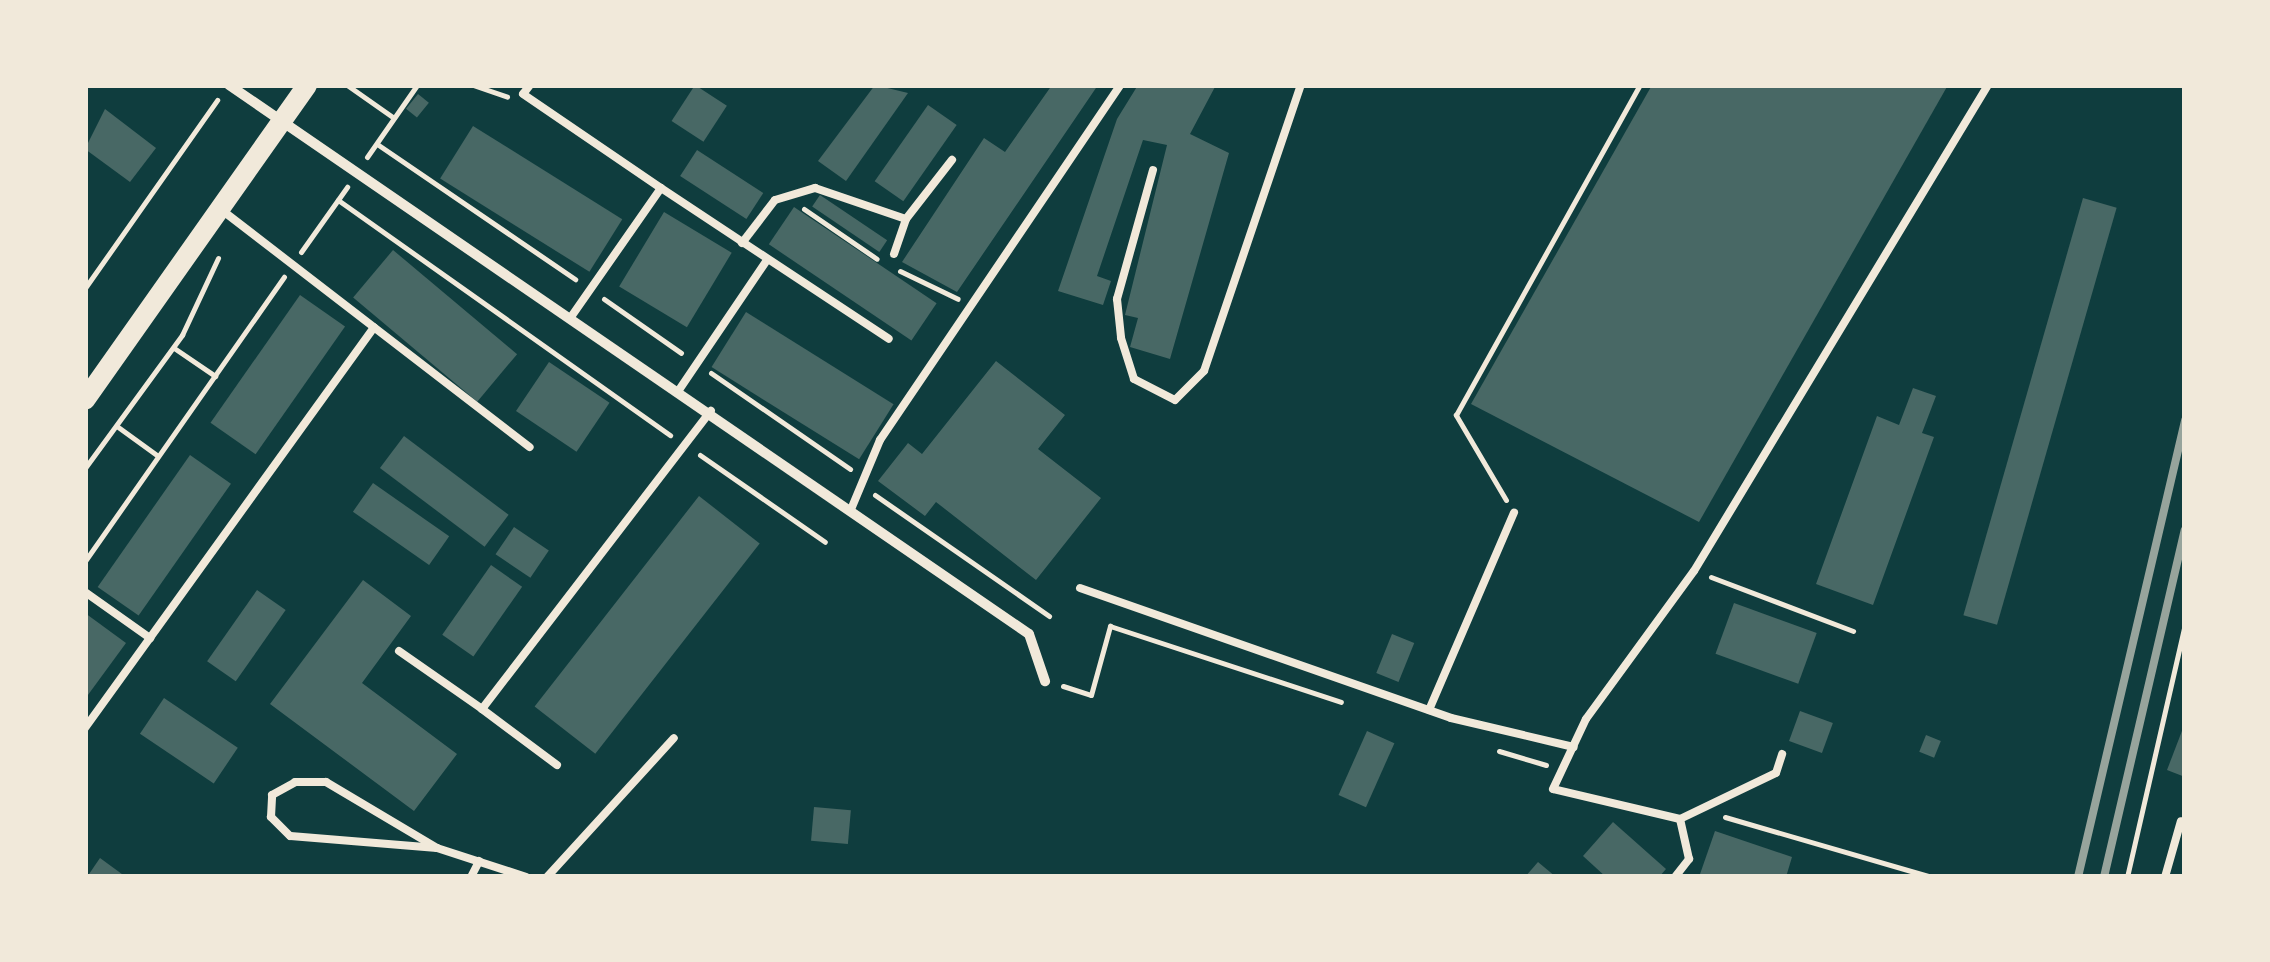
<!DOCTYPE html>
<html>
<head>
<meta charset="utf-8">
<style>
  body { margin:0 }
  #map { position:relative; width:2270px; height:962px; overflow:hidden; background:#0f3d3e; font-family:Barlow,sans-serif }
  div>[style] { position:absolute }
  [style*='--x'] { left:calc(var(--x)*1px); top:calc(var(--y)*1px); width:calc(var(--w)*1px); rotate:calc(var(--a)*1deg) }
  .building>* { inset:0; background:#486865; transform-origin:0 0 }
  .path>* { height:5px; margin:-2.5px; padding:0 2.5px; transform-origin:2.5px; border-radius:2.5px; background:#f1e9da }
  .service>* { height:8px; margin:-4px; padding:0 4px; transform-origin:4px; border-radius:4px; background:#f1e9da }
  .minor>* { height:10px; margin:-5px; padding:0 5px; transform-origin:5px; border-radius:5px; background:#f1e9da }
  .secondary>* { height:20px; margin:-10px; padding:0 10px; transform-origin:10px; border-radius:10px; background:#f1e9da }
  .rail>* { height:8px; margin:-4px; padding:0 4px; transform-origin:4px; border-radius:4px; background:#97a49c }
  span { translate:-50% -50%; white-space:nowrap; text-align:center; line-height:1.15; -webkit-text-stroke:8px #f1e9da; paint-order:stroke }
  .frame { position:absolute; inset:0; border:88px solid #f1e9da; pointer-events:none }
</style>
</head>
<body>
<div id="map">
  <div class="building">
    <i style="left:695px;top:85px;width:38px;height:43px;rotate:33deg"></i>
    <i style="clip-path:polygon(875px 85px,908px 93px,846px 181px,818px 161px)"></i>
    <i style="clip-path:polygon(1052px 85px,1098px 85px,957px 292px,902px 262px,984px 138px,1005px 152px)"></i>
    <i style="clip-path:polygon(1138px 85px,1216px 85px,1190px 134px,1229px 153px,1170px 359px,1130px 347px,1138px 318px,1125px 315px,1167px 145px,1143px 140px,1097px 276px,1111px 281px,1103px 305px,1058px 291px,1117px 119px)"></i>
    <i style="clip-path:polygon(1652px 85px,1948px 85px,1699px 522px,1471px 404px)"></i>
    <i style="left:418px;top:94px;width:14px;height:19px;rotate:39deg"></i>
    <i style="left:928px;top:105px;width:35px;height:93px;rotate:35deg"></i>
    <i style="clip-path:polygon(105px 109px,156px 148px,130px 182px,85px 149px)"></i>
    <i style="left:473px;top:126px;width:176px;height:62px;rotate:32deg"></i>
    <i style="left:697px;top:150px;width:79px;height:31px;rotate:33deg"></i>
    <i style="left:820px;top:195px;width:81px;height:14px;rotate:34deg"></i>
    <i style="left:2083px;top:198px;width:35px;height:434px;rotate:16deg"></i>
    <i style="left:794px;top:207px;width:172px;height:45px;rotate:34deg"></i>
    <i style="left:664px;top:212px;width:79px;height:87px;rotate:31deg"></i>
    <i style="left:393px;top:250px;width:162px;height:62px;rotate:40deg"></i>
    <i style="left:300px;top:295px;width:55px;height:156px;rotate:35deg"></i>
    <i style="left:746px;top:312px;width:174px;height:65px;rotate:32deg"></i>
    <i style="clip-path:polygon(996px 361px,1065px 415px,1038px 449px,1101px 498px,1036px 580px,936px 502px,925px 516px,878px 481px,908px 443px,922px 454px)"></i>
    <i style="left:549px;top:362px;width:73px;height:59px;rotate:34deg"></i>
    <i style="clip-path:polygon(1913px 388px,1936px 396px,1922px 433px,1934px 437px,1873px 605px,1816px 584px,1877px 416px,1899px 425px)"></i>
    <i style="left:404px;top:436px;width:131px;height:40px;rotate:37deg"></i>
    <i style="left:190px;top:455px;width:50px;height:161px;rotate:35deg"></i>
    <i style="left:373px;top:483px;width:93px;height:35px;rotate:35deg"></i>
    <i style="left:699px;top:496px;width:77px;height:267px;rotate:38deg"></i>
    <i style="left:514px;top:527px;width:42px;height:33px;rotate:34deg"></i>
    <i style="left:491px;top:565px;width:38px;height:85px;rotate:35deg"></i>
    <i style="clip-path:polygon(363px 580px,411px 616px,362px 683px,457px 754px,414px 811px,270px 704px)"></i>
    <i style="left:257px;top:590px;width:35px;height:87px;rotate:35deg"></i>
    <i style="left:1734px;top:603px;width:88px;height:54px;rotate:20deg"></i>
    <i style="clip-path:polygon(85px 613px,126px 643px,85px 699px)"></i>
    <i style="left:1392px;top:634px;width:24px;height:42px;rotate:22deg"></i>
    <i style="left:164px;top:698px;width:89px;height:43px;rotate:34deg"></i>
    <i style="left:1800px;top:711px;width:35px;height:32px;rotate:20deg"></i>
    <i style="clip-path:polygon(2185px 723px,2185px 777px,2167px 770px)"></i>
    <i style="left:1367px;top:731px;width:30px;height:70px;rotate:24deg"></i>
    <i style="left:1926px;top:735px;width:16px;height:18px;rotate:22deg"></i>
    <i style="left:814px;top:807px;width:37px;height:34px;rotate:5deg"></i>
    <i style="clip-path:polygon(1613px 822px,1666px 869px,1659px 877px,1606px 877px,1583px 856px)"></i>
    <i style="clip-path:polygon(1715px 831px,1792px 857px,1786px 877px,1699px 877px)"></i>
    <i style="clip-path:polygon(100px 858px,126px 877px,87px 877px)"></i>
    <i style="clip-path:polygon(1538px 862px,1556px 877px,1525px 877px)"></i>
  </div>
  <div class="path">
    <i style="--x:347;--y:85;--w:57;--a:35.1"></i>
    <i style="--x:473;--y:85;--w:36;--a:19"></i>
    <i style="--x:377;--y:144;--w:240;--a:34.3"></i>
    <i style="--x:367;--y:157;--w:88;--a:-55.2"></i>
    <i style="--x:338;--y:200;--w:407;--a:35.3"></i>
    <i style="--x:804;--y:209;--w:88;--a:34.4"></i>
    <i style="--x:301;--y:252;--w:80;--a:-54.7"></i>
    <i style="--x:900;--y:271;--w:64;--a:25.8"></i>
    <i style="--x:85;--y:288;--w:230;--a:-54.9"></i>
    <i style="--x:604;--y:299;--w:94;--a:35"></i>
    <i style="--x:174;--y:348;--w:50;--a:34.3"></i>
    <i style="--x:711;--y:373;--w:169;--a:34.6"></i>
    <i style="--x:118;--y:427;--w:49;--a:35.9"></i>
    <i style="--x:700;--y:455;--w:152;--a:34.8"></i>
    <i style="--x:85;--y:468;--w:165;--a:-53.9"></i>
    <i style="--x:182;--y:335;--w:85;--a:-64.9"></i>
    <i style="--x:875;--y:495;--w:212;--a:34.8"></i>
    <i style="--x:1506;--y:500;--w:99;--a:-120.5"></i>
    <i style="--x:1456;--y:415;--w:378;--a:-60.9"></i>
    <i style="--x:85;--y:561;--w:347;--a:-55"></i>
    <i style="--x:1711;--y:577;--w:152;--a:20.8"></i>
    <i style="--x:1063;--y:686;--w:29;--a:18"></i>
    <i style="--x:1091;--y:695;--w:72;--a:-74.6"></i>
    <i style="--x:1110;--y:626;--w:243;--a:18.2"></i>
    <i style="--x:1499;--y:751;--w:49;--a:16.6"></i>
    <i style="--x:1725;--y:817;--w:216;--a:16.2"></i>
    <i style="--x:2127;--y:877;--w:261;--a:-77.1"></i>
  </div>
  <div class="service">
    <i style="--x:530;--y:85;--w:11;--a:128"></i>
    <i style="--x:523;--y:94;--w:167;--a:34.3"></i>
    <i style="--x:661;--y:188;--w:157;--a:124.9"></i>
    <i style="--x:1153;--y:170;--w:134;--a:105.6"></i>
    <i style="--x:1117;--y:299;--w:39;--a:84"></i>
    <i style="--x:1121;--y:338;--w:43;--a:72.4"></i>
    <i style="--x:1134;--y:379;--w:46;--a:27.1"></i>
    <i style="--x:1175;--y:400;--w:41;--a:-45"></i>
    <i style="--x:1204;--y:371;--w:302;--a:-71.3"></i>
    <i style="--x:661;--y:188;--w:273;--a:33.5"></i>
    <i style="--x:223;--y:211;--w:387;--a:37.6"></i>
    <i style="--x:742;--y:243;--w:54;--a:-52.5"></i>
    <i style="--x:775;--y:200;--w:42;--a:-16.7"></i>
    <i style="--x:815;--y:188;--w:96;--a:18.8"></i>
    <i style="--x:906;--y:219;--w:75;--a:-52.1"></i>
    <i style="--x:894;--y:254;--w:37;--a:-71"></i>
    <i style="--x:679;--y:390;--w:157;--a:-55.9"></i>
    <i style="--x:852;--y:507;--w:73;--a:-67.3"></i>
    <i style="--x:880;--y:440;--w:429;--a:-55.9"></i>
    <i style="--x:1080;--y:588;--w:393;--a:19.3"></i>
    <i style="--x:1451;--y:718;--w:126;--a:13.3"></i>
    <i style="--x:85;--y:592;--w:80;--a:35.3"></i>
    <i style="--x:399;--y:651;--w:101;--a:34.9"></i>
    <i style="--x:1429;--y:710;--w:215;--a:-66.7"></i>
    <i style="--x:85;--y:728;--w:494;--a:-54.2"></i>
    <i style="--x:557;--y:765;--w:94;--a:-143.3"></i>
    <i style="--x:482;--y:709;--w:376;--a:-52.5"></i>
    <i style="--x:1680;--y:819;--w:106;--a:-25.6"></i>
    <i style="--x:1776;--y:773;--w:20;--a:-72"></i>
    <i style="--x:437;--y:848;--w:147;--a:-175.3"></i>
    <i style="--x:290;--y:836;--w:27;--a:-135"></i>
    <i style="--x:271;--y:817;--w:22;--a:-87"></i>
    <i style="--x:272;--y:795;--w:26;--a:-29"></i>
    <i style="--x:295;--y:782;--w:31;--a:0"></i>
    <i style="--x:326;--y:782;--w:129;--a:30.7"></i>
    <i style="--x:437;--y:848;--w:94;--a:18"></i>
    <i style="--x:471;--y:877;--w:18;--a:-63"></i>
    <i style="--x:547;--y:877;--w:188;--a:-47.6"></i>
    <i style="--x:1675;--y:877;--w:23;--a:-52"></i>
    <i style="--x:1689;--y:859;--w:41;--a:-102.7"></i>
    <i style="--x:1680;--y:819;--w:130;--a:-166.7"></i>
    <i style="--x:1553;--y:789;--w:77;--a:-64.8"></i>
    <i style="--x:1586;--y:719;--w:183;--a:-53.9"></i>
    <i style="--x:1694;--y:571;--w:568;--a:-58.83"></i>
    <i style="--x:2165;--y:877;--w:58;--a:-74.1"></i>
  </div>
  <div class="minor">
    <i style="--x:229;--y:85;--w:970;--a:34.46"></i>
    <i style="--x:1029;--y:634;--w:50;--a:71.2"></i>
  </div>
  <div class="secondary">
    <i style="--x:85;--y:400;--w:385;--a:-54.8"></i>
  </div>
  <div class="rail">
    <i style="--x:2078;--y:877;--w:469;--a:-76.8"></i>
    <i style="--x:2104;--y:877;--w:356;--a:-76.9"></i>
  </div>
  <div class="frame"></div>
</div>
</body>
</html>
